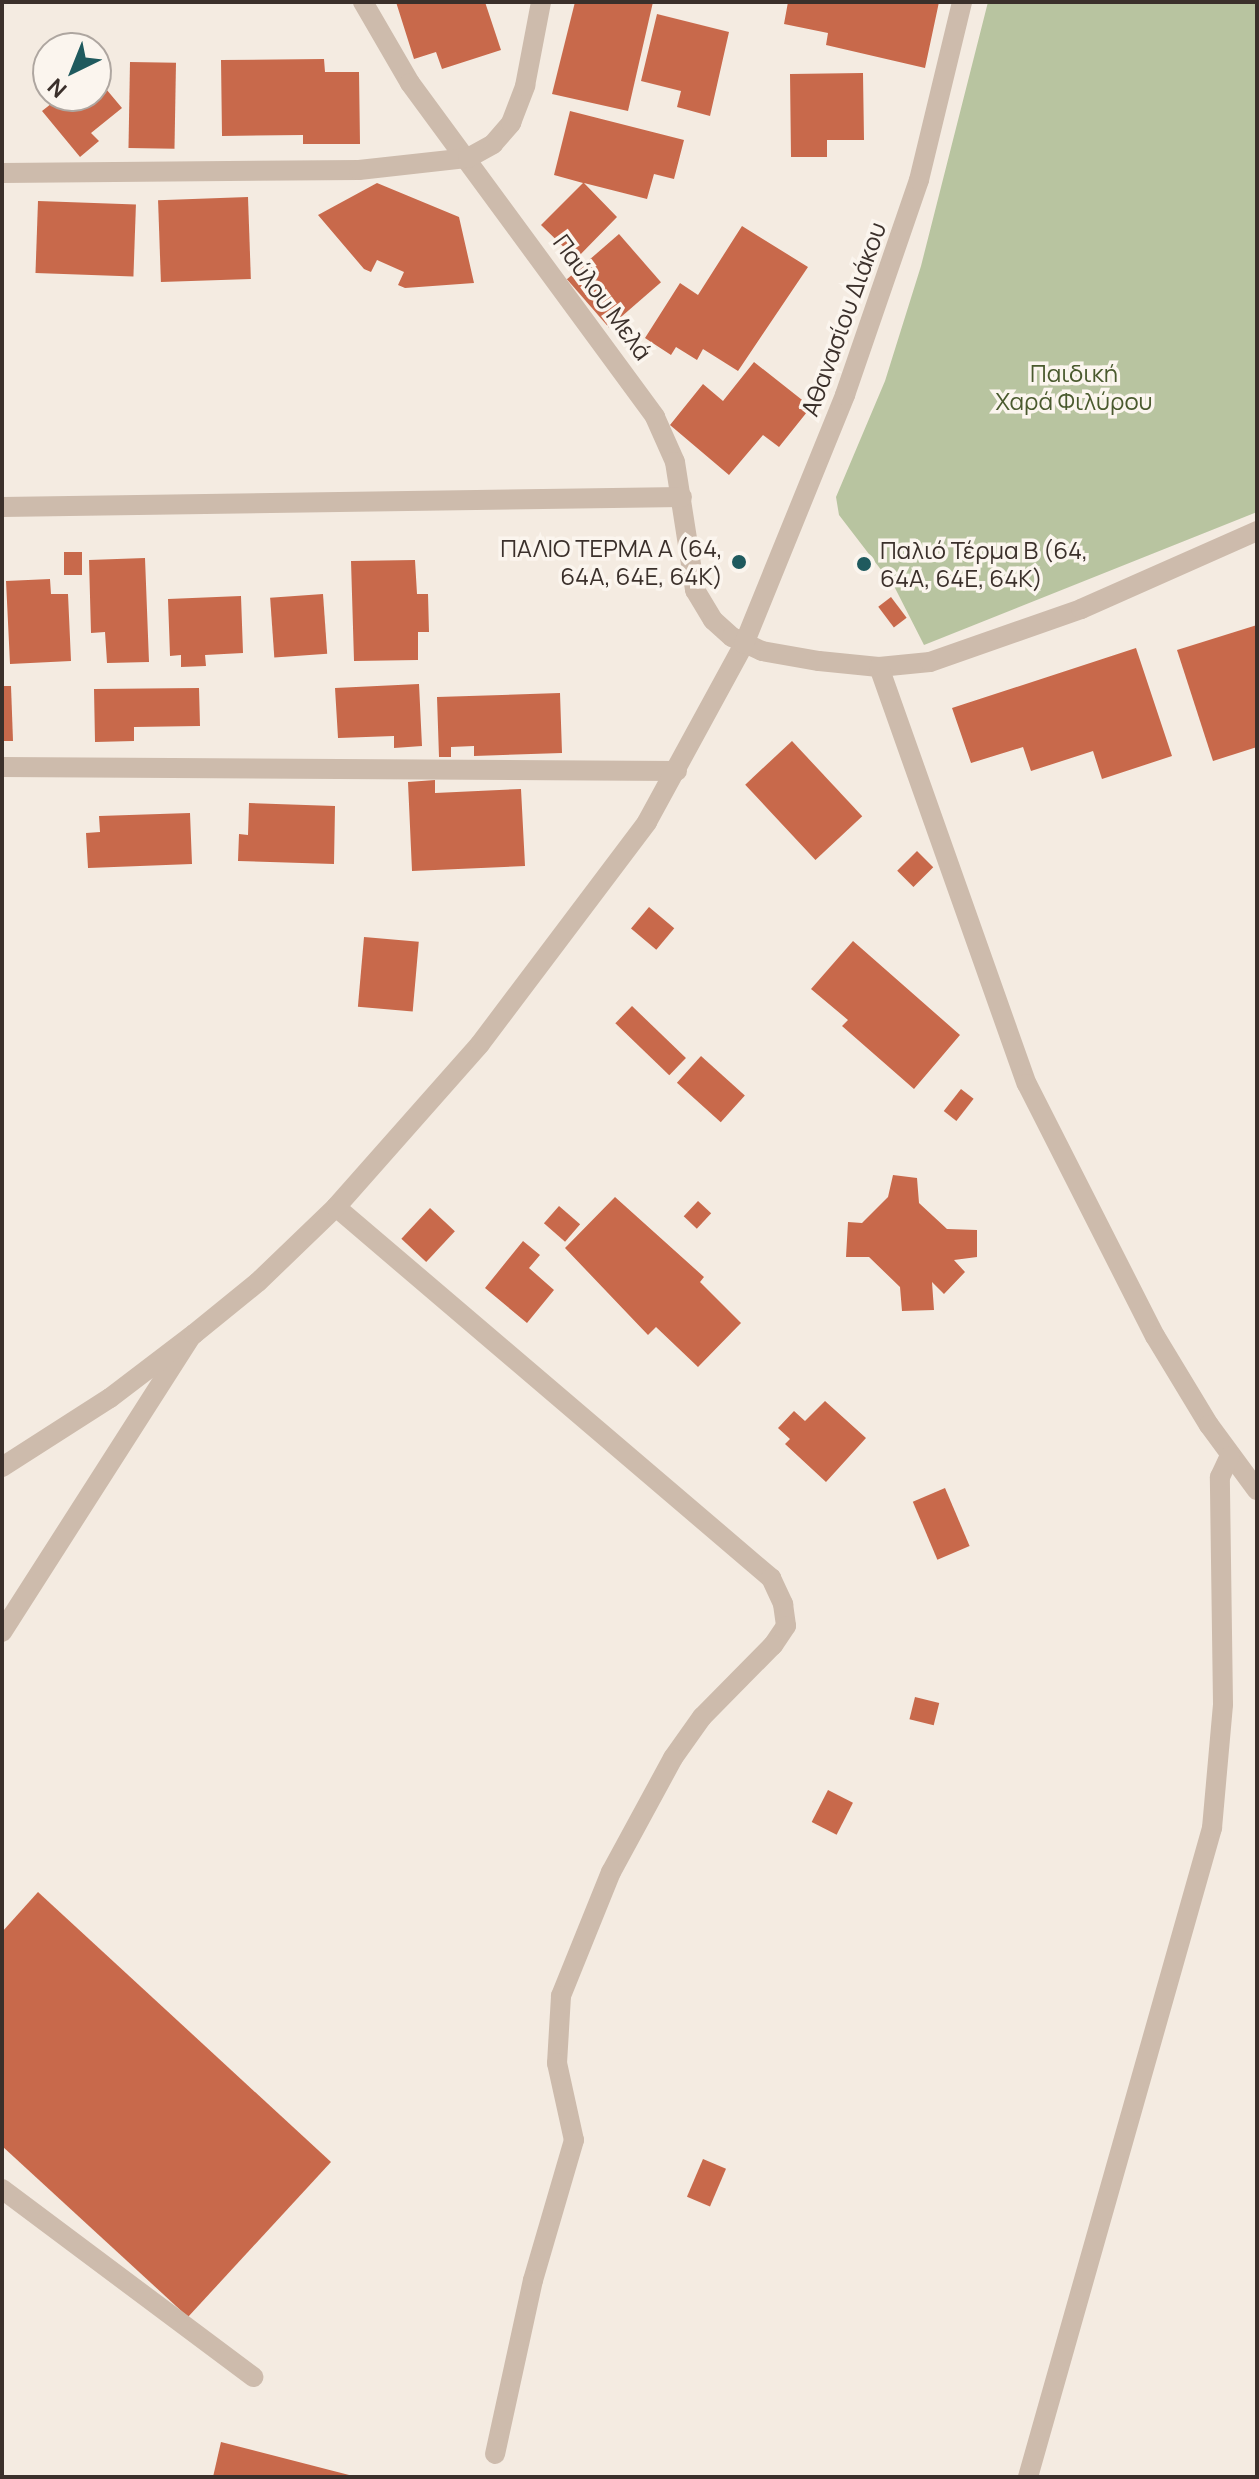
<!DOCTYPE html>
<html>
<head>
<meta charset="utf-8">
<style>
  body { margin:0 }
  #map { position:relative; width:1259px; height:2479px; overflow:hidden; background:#f4ebe1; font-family:Manrope,sans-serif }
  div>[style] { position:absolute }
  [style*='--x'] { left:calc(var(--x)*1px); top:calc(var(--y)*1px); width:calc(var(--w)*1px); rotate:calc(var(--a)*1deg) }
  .green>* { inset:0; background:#b8c4a0 }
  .building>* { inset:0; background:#c8694b; transform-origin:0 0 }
  .service>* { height:20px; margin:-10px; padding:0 10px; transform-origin:10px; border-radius:10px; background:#cdbbac }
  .minor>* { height:20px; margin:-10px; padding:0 10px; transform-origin:10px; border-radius:10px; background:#cdbbac }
  .tertiary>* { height:20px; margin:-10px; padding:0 10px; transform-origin:10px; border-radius:10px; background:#cdbbac }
  .dots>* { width:22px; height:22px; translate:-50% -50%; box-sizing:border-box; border:4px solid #fbf5ee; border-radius:50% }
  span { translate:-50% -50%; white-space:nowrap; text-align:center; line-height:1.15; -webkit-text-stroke:7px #fbf5ee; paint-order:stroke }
  .street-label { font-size:24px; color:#3b302b }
  .park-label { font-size:24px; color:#4a5a2e }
  .poi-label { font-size:24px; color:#3b302b }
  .right { translate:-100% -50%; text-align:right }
  .left { translate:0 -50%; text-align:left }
  .frame { position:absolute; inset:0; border:4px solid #3b302b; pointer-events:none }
  .north { position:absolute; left:32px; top:32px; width:80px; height:80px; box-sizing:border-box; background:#fbf5ee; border:2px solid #aea6a0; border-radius:50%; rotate:223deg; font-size:22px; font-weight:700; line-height:32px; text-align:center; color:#3b302b }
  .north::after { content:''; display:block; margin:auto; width:28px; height:36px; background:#1f5a5e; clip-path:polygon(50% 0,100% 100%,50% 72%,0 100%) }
</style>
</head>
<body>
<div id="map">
  <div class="green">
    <i style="clip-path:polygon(988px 2px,1257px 2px,1257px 512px,924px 645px,895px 588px,839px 515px,836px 497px,885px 381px,921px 266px)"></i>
  </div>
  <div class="building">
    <i style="clip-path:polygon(396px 2px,485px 2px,501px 50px,442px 69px,436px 52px,414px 59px)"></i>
    <i style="clip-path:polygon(575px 2px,653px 2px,628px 111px,552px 94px)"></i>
    <i style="clip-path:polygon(788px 2px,939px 2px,925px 68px,826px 45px,828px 33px,784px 24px)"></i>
    <i style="clip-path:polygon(657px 14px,729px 32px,710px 116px,677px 107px,681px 91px,641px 81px)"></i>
    <i style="clip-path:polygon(324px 59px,325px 72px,359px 72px,360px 144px,303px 144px,303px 135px,222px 136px,221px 60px)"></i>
    <i style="left:130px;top:62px;width:46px;height:86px;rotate:1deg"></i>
    <i style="clip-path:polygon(863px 73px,864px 140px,827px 140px,827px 157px,791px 157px,790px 74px)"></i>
    <i style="clip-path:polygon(96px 77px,122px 108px,91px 133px,99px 141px,80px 157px,42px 111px,61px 96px,96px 96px)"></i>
    <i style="clip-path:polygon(570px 111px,684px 140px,674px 179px,654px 174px,647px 199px,584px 183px,617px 217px,576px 259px,541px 225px,583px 183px,554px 175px)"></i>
    <i style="clip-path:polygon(377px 183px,459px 217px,474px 283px,405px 288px,398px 285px,404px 272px,377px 260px,371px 272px,364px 269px,318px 215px)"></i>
    <i style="left:248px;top:197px;width:82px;height:90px;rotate:88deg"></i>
    <i style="left:38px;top:201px;width:98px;height:72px;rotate:2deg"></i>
    <i style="clip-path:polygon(742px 226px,808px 267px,738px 371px,703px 349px,697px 360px,676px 347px,671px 355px,645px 338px,680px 283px,698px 295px)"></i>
    <i style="left:619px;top:234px;width:64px;height:69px;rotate:49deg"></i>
    <i style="clip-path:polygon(754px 362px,811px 407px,779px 447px,763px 435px,729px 475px,670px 425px,703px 384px,723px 401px)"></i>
    <i style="left:64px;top:552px;width:18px;height:23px"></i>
    <i style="clip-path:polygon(145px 558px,149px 662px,107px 663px,105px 632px,91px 633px,89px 560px)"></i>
    <i style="clip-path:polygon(415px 560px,417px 594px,428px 594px,429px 632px,418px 632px,418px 660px,354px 661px,351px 561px)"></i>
    <i style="clip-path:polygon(50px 579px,51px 594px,68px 594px,71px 661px,10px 664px,6px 581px)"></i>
    <i style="left:323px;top:594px;width:60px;height:53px;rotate:86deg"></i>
    <i style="clip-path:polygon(241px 596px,243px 653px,205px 655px,206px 666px,181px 667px,181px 655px,170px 656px,168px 599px)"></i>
    <i style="left:891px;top:597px;width:26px;height:16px;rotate:53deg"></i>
    <i style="clip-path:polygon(1257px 625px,1257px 747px,1213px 761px,1177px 650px)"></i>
    <i style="clip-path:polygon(1136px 648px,1172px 756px,1102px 779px,1093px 751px,1031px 771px,1023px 747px,971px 763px,952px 708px)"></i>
    <i style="clip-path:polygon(419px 684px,422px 746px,394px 748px,394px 736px,338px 738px,335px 688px)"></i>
    <i style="clip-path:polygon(2px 686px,11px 686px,13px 741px,2px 741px)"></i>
    <i style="clip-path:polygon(199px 688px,200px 726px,134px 727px,134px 741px,95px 742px,94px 689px)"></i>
    <i style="clip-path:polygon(560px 693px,562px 753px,474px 756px,474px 746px,451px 747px,451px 757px,439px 757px,437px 697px)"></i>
    <i style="left:792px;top:741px;width:103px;height:64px;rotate:47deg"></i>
    <i style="clip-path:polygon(435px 780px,435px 793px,521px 789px,525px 866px,412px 871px,408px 782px)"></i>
    <i style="clip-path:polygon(249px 803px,335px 806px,334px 864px,238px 861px,239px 834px,248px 835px)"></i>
    <i style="clip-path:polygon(190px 813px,192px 864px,88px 868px,86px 833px,100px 832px,99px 816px)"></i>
    <i style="left:917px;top:851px;width:23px;height:28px;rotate:45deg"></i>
    <i style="left:649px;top:907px;width:33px;height:28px;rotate:40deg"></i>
    <i style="left:364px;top:937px;width:55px;height:70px;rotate:5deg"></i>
    <i style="clip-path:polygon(853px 941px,960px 1035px,914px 1089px,842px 1026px,848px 1020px,811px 989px)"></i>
    <i style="left:632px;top:1006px;width:75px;height:24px;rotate:44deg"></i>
    <i style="left:701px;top:1056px;width:59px;height:36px;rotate:42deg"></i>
    <i style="left:961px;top:1089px;width:16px;height:28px;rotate:38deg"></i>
    <i style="clip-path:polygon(893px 1175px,917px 1178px,919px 1203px,947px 1229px,977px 1230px,977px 1257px,954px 1260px,965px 1272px,944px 1294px,932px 1282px,934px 1310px,902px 1311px,900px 1287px,869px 1257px,846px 1257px,848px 1222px,862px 1223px,888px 1197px)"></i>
    <i style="clip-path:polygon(615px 1197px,704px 1277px,700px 1282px,741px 1323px,698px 1367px,656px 1327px,648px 1335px,565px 1248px)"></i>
    <i style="left:698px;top:1201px;width:18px;height:21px;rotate:43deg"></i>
    <i style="left:559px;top:1206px;width:28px;height:23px;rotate:41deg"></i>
    <i style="left:430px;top:1208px;width:34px;height:42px;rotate:43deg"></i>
    <i style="clip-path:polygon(523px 1241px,540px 1255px,529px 1268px,554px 1290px,527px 1323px,485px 1288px)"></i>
    <i style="clip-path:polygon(825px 1401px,866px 1438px,826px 1482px,785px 1444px,790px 1439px,778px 1428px,794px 1411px,805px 1421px)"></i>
    <i style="left:945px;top:1488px;width:63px;height:35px;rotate:67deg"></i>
    <i style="left:915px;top:1697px;width:25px;height:23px;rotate:14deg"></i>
    <i style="left:828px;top:1790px;width:28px;height:36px;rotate:27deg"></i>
    <i style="clip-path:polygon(38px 1892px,331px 2162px,188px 2317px,2px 2146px,2px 1932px)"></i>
    <i style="left:703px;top:2159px;width:25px;height:41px;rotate:23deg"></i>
    <i style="clip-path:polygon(221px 2442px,353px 2476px,353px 2477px,213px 2477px)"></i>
  </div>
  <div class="service">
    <i style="--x:2;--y:2189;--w:314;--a:36.8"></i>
  </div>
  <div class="minor">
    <i style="--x:363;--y:2;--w:94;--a:59.9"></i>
    <i style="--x:410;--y:83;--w:414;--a:53.7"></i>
    <i style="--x:655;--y:417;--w:49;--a:66"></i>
    <i style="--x:675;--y:462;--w:130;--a:81.1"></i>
    <i style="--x:695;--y:590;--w:35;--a:59"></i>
    <i style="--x:713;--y:620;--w:25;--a:42"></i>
    <i style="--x:732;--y:637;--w:33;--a:25"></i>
    <i style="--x:762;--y:651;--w:58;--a:10"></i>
    <i style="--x:819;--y:661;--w:60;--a:5.7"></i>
    <i style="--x:879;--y:667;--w:51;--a:-5.6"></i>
    <i style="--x:930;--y:662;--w:160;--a:-19.3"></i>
    <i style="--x:1081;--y:609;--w:193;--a:-23.9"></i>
    <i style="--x:2;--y:173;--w:357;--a:-0.5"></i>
    <i style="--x:359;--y:170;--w:110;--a:-6.3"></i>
    <i style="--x:468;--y:158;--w:29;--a:-29"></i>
    <i style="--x:493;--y:144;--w:28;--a:-49"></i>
    <i style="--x:511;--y:123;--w:40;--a:-69"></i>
    <i style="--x:525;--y:86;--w:86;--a:-79.2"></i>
    <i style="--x:2;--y:507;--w:680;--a:-0.84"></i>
    <i style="--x:879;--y:667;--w:442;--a:70.5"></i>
    <i style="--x:1027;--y:1084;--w:283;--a:63.1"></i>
    <i style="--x:1155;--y:1336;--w:104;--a:58.8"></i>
    <i style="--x:1209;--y:1425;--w:81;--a:53.6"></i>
    <i style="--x:2;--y:767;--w:675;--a:0.34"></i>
    <i style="--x:336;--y:1207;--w:572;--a:40.46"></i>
    <i style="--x:771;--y:1578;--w:29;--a:65"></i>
    <i style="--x:783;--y:1604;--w:22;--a:82"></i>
    <i style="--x:786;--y:1626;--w:23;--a:124"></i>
    <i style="--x:773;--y:1645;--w:101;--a:134.6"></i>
    <i style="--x:702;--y:1717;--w:50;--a:125.3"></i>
    <i style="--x:673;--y:1758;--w:130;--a:118.5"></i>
    <i style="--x:611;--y:1872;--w:134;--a:112"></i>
    <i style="--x:561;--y:1996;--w:67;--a:93.4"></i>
    <i style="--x:557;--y:2063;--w:79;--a:77.6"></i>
    <i style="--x:574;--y:2140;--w:146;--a:106.3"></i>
    <i style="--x:533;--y:2280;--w:178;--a:102.3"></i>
    <i style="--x:2;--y:1632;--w:350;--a:-57.4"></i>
    <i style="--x:1028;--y:2477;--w:675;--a:-74.17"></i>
    <i style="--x:1212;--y:1828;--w:124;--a:-84.9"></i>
    <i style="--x:1223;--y:1704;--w:227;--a:-90.8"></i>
    <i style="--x:1220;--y:1477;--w:23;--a:-65"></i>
  </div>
  <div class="tertiary">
    <i style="--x:2;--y:1467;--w:128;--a:-32.6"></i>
    <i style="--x:110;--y:1398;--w:106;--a:-37.3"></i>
    <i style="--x:194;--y:1334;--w:82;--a:-39.1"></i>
    <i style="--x:258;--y:1282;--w:108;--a:-43.9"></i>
    <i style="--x:336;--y:1207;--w:217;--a:-48.5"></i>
    <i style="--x:480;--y:1044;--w:278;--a:-53"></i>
    <i style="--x:647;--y:822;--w:203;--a:-61.4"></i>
    <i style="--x:744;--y:644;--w:269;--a:-67.9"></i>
    <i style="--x:845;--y:395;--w:227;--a:-71"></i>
    <i style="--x:919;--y:180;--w:183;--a:-76.4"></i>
  </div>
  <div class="dots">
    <i style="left:739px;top:562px;background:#1f5a5e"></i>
    <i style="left:864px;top:564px;background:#1f5a5e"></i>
  </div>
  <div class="street-label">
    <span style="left:603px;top:297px;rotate:54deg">Παύλου Μελά</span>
    <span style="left:843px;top:319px;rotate:-70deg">Αθανασίου Διάκου</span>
  </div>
  <div class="park-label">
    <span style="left:1074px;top:387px">Παιδική<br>Χαρά Φιλύρου</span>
  </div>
  <div class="poi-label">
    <span class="right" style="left:723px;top:562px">ΠΑΛΙΟ ΤΕΡΜΑ A (64,<br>64Α, 64Ε, 64Κ)</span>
    <span class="left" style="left:880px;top:564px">Παλιό Τέρμα B (64,<br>64Α, 64Ε, 64Κ)</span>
  </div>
  <div class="frame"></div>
  <div class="north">N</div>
</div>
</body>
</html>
